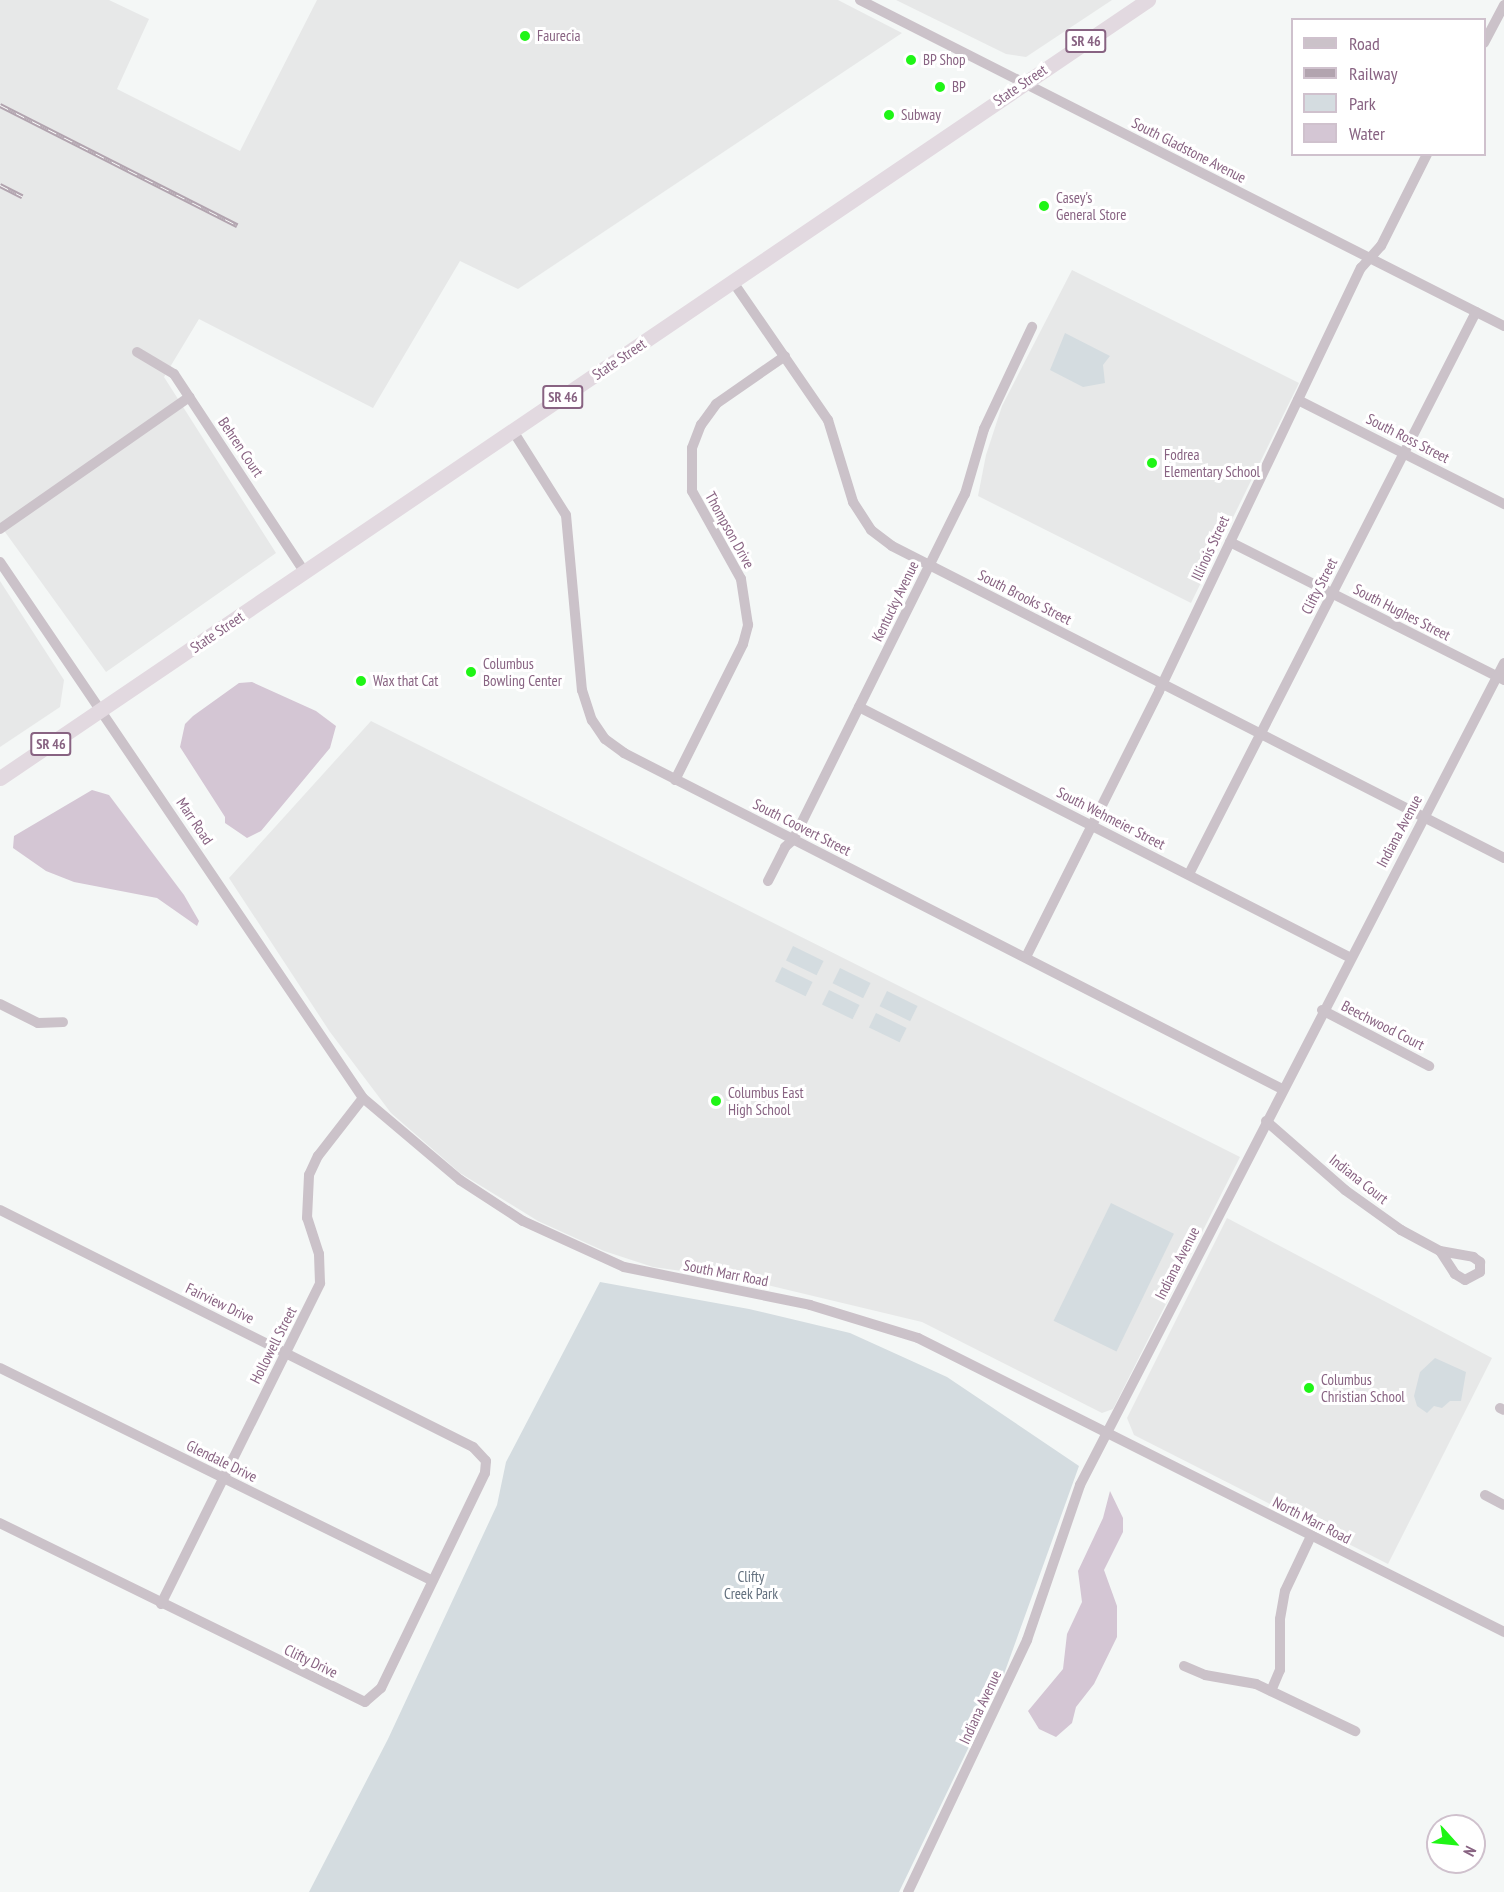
<!DOCTYPE html>
<html>
<head>
<meta charset="utf-8">
<style>
  body { margin:0 }
  #map { position:relative; width:1504px; height:1892px; overflow:hidden; background:#f4f7f6; font-family:"PT Sans Narrow",sans-serif }
  div>[style] { position:absolute }
  [style*='--x'] { left:calc(var(--x)*1px); top:calc(var(--y)*1px); width:calc(var(--w)*1px); rotate:calc(var(--a)*1deg) }
  .built>* { inset:0; background:#e7e8e8 }
  .green>* { inset:0; background:#d4dce0; transform-origin:0 0 }
  .water>* { inset:0; background:#d4c6d4 }
  .minor>* { height:10px; margin:-5px; padding:0 5px; transform-origin:5px; border-radius:5px; background:#cbc2c9 }
  .highway>* { height:15px; margin:-7.5px; padding:0 7.5px; transform-origin:7.5px; border-radius:7.5px; background:#e2d9e0 }
  .rail>* { height:5px; margin-top:-2.5px; transform-origin:0; background:repeating-linear-gradient(90deg,#fff 0 9px,#b2a4af 0 18px); box-sizing:border-box; border-block:2px solid #b2a4af }
  .dots>* { width:16px; height:16px; translate:-50% -50%; box-sizing:border-box; border:3px solid #fff; border-radius:50% }
  span { translate:-50% -50%; white-space:nowrap; text-align:center; line-height:1.15; -webkit-text-stroke:6px #fff; paint-order:stroke }
  .shield-label span { padding:2px 4px; background:#fff; border:2px solid; border-radius:4px; -webkit-text-stroke-width:0 }
  .shield-label { font-size:14px; color:#886382; font-weight:700 }
  .poi-label { font-size:15px; color:#886382 }
  .left { translate:0 -50%; text-align:left }
  .street-label { font-size:15px; color:#886382 }
  .park-label { font-size:15px; color:#63707e }
  .legend { position:absolute; left:1291px; top:18px; width:195px; height:138px; box-sizing:border-box; background:#fff; border:2px solid #cfc1cd; margin:0; padding:8px 10px; list-style:none; font-size:18px; color:#886382 }
  .legend li { display:flex; align-items:center; gap:12px; height:30px }
  .legend b { width:30px; border:2px solid #cfc1cd }
  .north { position:absolute; left:1426px; top:1814px; width:60px; height:60px; box-sizing:border-box; background:#fff; border:2px solid #cfc1cd; border-radius:50%; rotate:117deg; font-size:16px; font-weight:700; line-height:24px; text-align:center; color:#886382 }
  .north::after { content:''; display:block; margin:auto; width:21px; height:27px; background:#1ff516; clip-path:polygon(50% 0,100% 100%,50% 72%,0 100%) }
</style>
</head>
<body>
<div id="map">
  <div class="built">
    <i style="clip-path:polygon(0 0,109px 0,149px 19px,117px 89px,240px 151px,317px 0,838px 0,902px 33px,518px 289px,460px 261px,373px 408px,199px 319px,164px 377px,276px 553px,106px 672px,0 525px)"></i>
    <i style="clip-path:polygon(896px 0,1112px 0,1026px 57px,1006px 54px)"></i>
    <i style="clip-path:polygon(1072px 270px,1299px 383px,1191px 603px,978px 496px,986px 455px,1002px 406px)"></i>
    <i style="clip-path:polygon(0 581px,64px 680px,60px 707px,0 747px)"></i>
    <i style="clip-path:polygon(371px 721px,1240px 1157px,1113px 1409px,1102px 1413px,922px 1322px,746px 1280px,653px 1267px,604px 1251px,538px 1221px,460px 1173px,391px 1113px,330px 1032px,229px 878px)"></i>
    <i style="clip-path:polygon(1227px 1218px,1492px 1358px,1388px 1564px,1134px 1435px,1127px 1418px)"></i>
  </div>
  <div class="green">
    <i style="clip-path:polygon(1065px 333px,1110px 356px,1103px 365px,1105px 383px,1083px 387px,1050px 370px)"></i>
    <i style="left:793px;top:946px;width:34px;height:16px;rotate:26deg"></i>
    <i style="left:782px;top:967px;width:34px;height:16px;rotate:26deg"></i>
    <i style="left:840px;top:968px;width:34px;height:17px;rotate:26deg"></i>
    <i style="left:829px;top:990px;width:34px;height:16px;rotate:26deg"></i>
    <i style="left:887px;top:991px;width:34px;height:17px;rotate:26deg"></i>
    <i style="left:876px;top:1013px;width:34px;height:16px;rotate:26deg"></i>
    <i style="left:1111px;top:1203px;width:70px;height:131px;rotate:26deg"></i>
    <i style="clip-path:polygon(600px 1282px,749px 1309px,850px 1333px,947px 1377px,1079px 1466px,1004px 1674px,899px 1892px,309px 1892px,388px 1739px,497px 1505px,506px 1462px)"></i>
    <i style="clip-path:polygon(1435px 1358px,1466px 1372px,1461px 1401px,1450px 1401px,1442px 1408px,1434px 1406px,1427px 1413px,1417px 1406px,1414px 1396px,1420px 1372px)"></i>
  </div>
  <div class="water">
    <i style="clip-path:polygon(252px 682px,316px 711px,336px 726px,330px 748px,261px 831px,247px 838px,225px 823px,225px 817px,180px 747px,185px 724px,193px 716px,239px 683px)"></i>
    <i style="clip-path:polygon(92px 790px,109px 795px,184px 895px,199px 921px,197px 926px,157px 898px,74px 882px,46px 871px,13px 848px,14px 836px)"></i>
    <i style="clip-path:polygon(1110px 1491px,1123px 1518px,1123px 1532px,1104px 1570px,1117px 1606px,1117px 1637px,1094px 1684px,1076px 1707px,1072px 1723px,1056px 1737px,1039px 1729px,1028px 1711px,1063px 1669px,1067px 1634px,1082px 1602px,1078px 1571px,1103px 1518px)"></i>
  </div>
  <div class="minor">
    <i style="--x:860;--y:0;--w:722;--a:26.85"></i>
    <i style="--x:1484;--y:43;--w:43;--a:-62.2"></i>
    <i style="--x:733;--y:282;--w:168;--a:55.5"></i>
    <i style="--x:828;--y:420;--w:86;--a:73"></i>
    <i style="--x:853;--y:502;--w:33;--a:57"></i>
    <i style="--x:871;--y:530;--w:26;--a:37"></i>
    <i style="--x:892;--y:546;--w:687;--a:27.01"></i>
    <i style="--x:137;--y:352;--w:43;--a:30.7"></i>
    <i style="--x:174;--y:374;--w:238;--a:56.6"></i>
    <i style="--x:1298;--y:400;--w:231;--a:26.8"></i>
    <i style="--x:513;--y:431;--w:99;--a:57.8"></i>
    <i style="--x:566;--y:515;--w:176;--a:84.8"></i>
    <i style="--x:582;--y:690;--w:32;--a:72"></i>
    <i style="--x:592;--y:720;--w:23;--a:56"></i>
    <i style="--x:605;--y:739;--w:24;--a:36"></i>
    <i style="--x:624;--y:753;--w:739;--a:27.05"></i>
    <i style="--x:0;--y:529;--w:231;--a:-34.9"></i>
    <i style="--x:1230;--y:542;--w:307;--a:26.7"></i>
    <i style="--x:0;--y:562;--w:647;--a:55.89"></i>
    <i style="--x:363;--y:1098;--w:127;--a:40.2"></i>
    <i style="--x:460;--y:1180;--w:75;--a:33.1"></i>
    <i style="--x:523;--y:1221;--w:111;--a:24.5"></i>
    <i style="--x:624;--y:1267;--w:190;--a:11.5"></i>
    <i style="--x:810;--y:1305;--w:113;--a:17"></i>
    <i style="--x:918;--y:1338;--w:656;--a:26.64"></i>
    <i style="--x:859;--y:707;--w:550;--a:27.03"></i>
    <i style="--x:675;--y:780;--w:152;--a:-63.4"></i>
    <i style="--x:743;--y:644;--w:20;--a:-75"></i>
    <i style="--x:748;--y:625;--w:47;--a:-98.7"></i>
    <i style="--x:741;--y:579;--w:101;--a:-119.1"></i>
    <i style="--x:692;--y:491;--w:43;--a:-90"></i>
    <i style="--x:692;--y:448;--w:25;--a:-69"></i>
    <i style="--x:701;--y:425;--w:26;--a:-54"></i>
    <i style="--x:716;--y:404;--w:84;--a:-34.8"></i>
    <i style="--x:1189;--y:874;--w:631;--a:-62.95"></i>
    <i style="--x:768;--y:881;--w:38;--a:-63"></i>
    <i style="--x:785;--y:847;--w:11;--a:-41"></i>
    <i style="--x:793;--y:840;--w:386;--a:-63.6"></i>
    <i style="--x:965;--y:494;--w:68;--a:-73.7"></i>
    <i style="--x:984;--y:429;--w:113;--a:-64.8"></i>
    <i style="--x:1026;--y:957;--w:297;--a:-63.4"></i>
    <i style="--x:1159;--y:691;--w:469;--a:-64.5"></i>
    <i style="--x:1361;--y:268;--w:30;--a:-48"></i>
    <i style="--x:1381;--y:246;--w:103;--a:-63.4"></i>
    <i style="--x:0;--y:1004;--w:42;--a:26.6"></i>
    <i style="--x:38;--y:1023;--w:25;--a:-2"></i>
    <i style="--x:1322;--y:1010;--w:121;--a:27.6"></i>
    <i style="--x:1266;--y:1121;--w:105;--a:41.1"></i>
    <i style="--x:1345;--y:1190;--w:69;--a:35.5"></i>
    <i style="--x:1401;--y:1230;--w:44;--a:28.3"></i>
    <i style="--x:1440;--y:1251;--w:34;--a:10"></i>
    <i style="--x:1473;--y:1257;--w:9;--a:36"></i>
    <i style="--x:1480;--y:1262;--w:10;--a:90"></i>
    <i style="--x:1480;--y:1272;--w:17;--a:152"></i>
    <i style="--x:1465;--y:1280;--w:12;--a:-149"></i>
    <i style="--x:1455;--y:1274;--w:27;--a:-123"></i>
    <i style="--x:0;--y:1210;--w:529;--a:26.61"></i>
    <i style="--x:473;--y:1447;--w:19;--a:47"></i>
    <i style="--x:486;--y:1461;--w:12;--a:95"></i>
    <i style="--x:485;--y:1473;--w:239;--a:115.8"></i>
    <i style="--x:381;--y:1688;--w:21;--a:139"></i>
    <i style="--x:365;--y:1702;--w:407;--a:-153.9"></i>
    <i style="--x:0;--y:1368;--w:482;--a:26.2"></i>
    <i style="--x:1500;--y:1408;--w:4;--a:27"></i>
    <i style="--x:1485;--y:1495;--w:21;--a:28"></i>
    <i style="--x:161;--y:1604;--w:358;--a:-63.6"></i>
    <i style="--x:320;--y:1283;--w:29;--a:-92"></i>
    <i style="--x:319;--y:1254;--w:38;--a:-108"></i>
    <i style="--x:307;--y:1218;--w:43;--a:-87.3"></i>
    <i style="--x:309;--y:1175;--w:21;--a:-65"></i>
    <i style="--x:318;--y:1156;--w:73;--a:-52.2"></i>
    <i style="--x:1184;--y:1666;--w:23;--a:23"></i>
    <i style="--x:1205;--y:1675;--w:52;--a:10"></i>
    <i style="--x:1256;--y:1684;--w:110;--a:25.4"></i>
    <i style="--x:1271;--y:1691;--w:23;--a:-67"></i>
    <i style="--x:1280;--y:1670;--w:51;--a:-90"></i>
    <i style="--x:1280;--y:1619;--w:28;--a:-80"></i>
    <i style="--x:1285;--y:1591;--w:61;--a:-64.7"></i>
    <i style="--x:908;--y:1892;--w:279;--a:-64.7"></i>
    <i style="--x:1027;--y:1640;--w:164;--a:-71.1"></i>
    <i style="--x:1080;--y:1485;--w:925;--a:-62.71"></i>
  </div>
  <div class="highway">
    <i style="--x:0;--y:778;--w:1387;--a:-34.13"></i>
  </div>
  <div class="rail">
    <i style="--x:0;--y:105;--w:266;--a:26.9"></i>
    <i style="--x:0;--y:185;--w:25;--a:27"></i>
  </div>
  <div class="dots">
    <i style="left:525px;top:36px;background:#1ff516"></i>
    <i style="left:911px;top:60px;background:#1ff516"></i>
    <i style="left:940px;top:87px;background:#1ff516"></i>
    <i style="left:889px;top:115px;background:#1ff516"></i>
    <i style="left:1044px;top:206px;background:#1ff516"></i>
    <i style="left:1152px;top:463px;background:#1ff516"></i>
    <i style="left:471px;top:672px;background:#1ff516"></i>
    <i style="left:361px;top:681px;background:#1ff516"></i>
    <i style="left:716px;top:1101px;background:#1ff516"></i>
    <i style="left:1309px;top:1388px;background:#1ff516"></i>
  </div>
  <div class="shield-label">
    <span style="left:1086px;top:41px">SR 46</span>
    <span style="left:563px;top:397px">SR 46</span>
    <span style="left:51px;top:744px">SR 46</span>
  </div>
  <div class="poi-label">
    <span class="left" style="left:537px;top:36px">Faurecia</span>
    <span class="left" style="left:923px;top:60px">BP Shop</span>
    <span class="left" style="left:952px;top:87px">BP</span>
    <span class="left" style="left:901px;top:115px">Subway</span>
    <span class="left" style="left:1056px;top:206px">Casey's<br>General Store</span>
    <span class="left" style="left:1164px;top:463px">Fodrea<br>Elementary School</span>
    <span class="left" style="left:483px;top:672px">Columbus<br>Bowling Center</span>
    <span class="left" style="left:373px;top:681px">Wax that Cat</span>
    <span class="left" style="left:728px;top:1101px">Columbus East<br>High School</span>
    <span class="left" style="left:1321px;top:1388px">Columbus<br>Christian School</span>
  </div>
  <div class="street-label">
    <span style="left:1020px;top:85px;rotate:-34deg">State Street</span>
    <span style="left:1189px;top:150px;rotate:27deg">South Gladstone Avenue</span>
    <span style="left:619px;top:359px;rotate:-34deg">State Street</span>
    <span style="left:1408px;top:438px;rotate:27deg">South Ross Street</span>
    <span style="left:241px;top:447px;rotate:56deg">Behren Court</span>
    <span style="left:730px;top:530px;rotate:61deg">Thompson Drive</span>
    <span style="left:1210px;top:548px;rotate:-65deg">Illinois Street</span>
    <span style="left:1319px;top:586px;rotate:-63deg">Clifty Street</span>
    <span style="left:1025px;top:597px;rotate:27deg">South Brooks Street</span>
    <span style="left:895px;top:601px;rotate:-64deg">Kentucky Avenue</span>
    <span style="left:1402px;top:612px;rotate:27deg">South Hughes Street</span>
    <span style="left:217px;top:632px;rotate:-34deg">State Street</span>
    <span style="left:1111px;top:818px;rotate:27deg">South Wehmeier Street</span>
    <span style="left:195px;top:821px;rotate:56deg">Marr Road</span>
    <span style="left:802px;top:827px;rotate:27deg">South Coovert Street</span>
    <span style="left:1399px;top:831px;rotate:-62deg">Indiana Avenue</span>
    <span style="left:1383px;top:1025px;rotate:27deg">Beechwood Court</span>
    <span style="left:1359px;top:1179px;rotate:38deg">Indiana Court</span>
    <span style="left:1177px;top:1263px;rotate:-63deg">Indiana Avenue</span>
    <span style="left:726px;top:1273px;rotate:11deg">South Marr Road</span>
    <span style="left:220px;top:1303px;rotate:26deg">Fairview Drive</span>
    <span style="left:273px;top:1345px;rotate:-63deg">Hollowell Street</span>
    <span style="left:222px;top:1461px;rotate:26deg">Glendale Drive</span>
    <span style="left:1312px;top:1520px;rotate:27deg">North Marr Road</span>
    <span style="left:311px;top:1661px;rotate:26deg">Clifty Drive</span>
    <span style="left:980px;top:1707px;rotate:-65deg">Indiana Avenue</span>
  </div>
  <div class="park-label">
    <span style="left:751px;top:1585px">Clifty<br>Creek Park</span>
  </div>
  <ul class="legend">
  <li><b style="height:8px;background:#cbc2c9"></b>Road</li>
  <li><b style="height:8px;background:#b2a4af"></b>Railway</li>
  <li><b style="height:16px;background:#d4dce0"></b>Park</li>
  <li><b style="height:16px;background:#d4c6d4"></b>Water</li>
  </ul>
  <div class="north">N</div>
</div>
</body>
</html>
